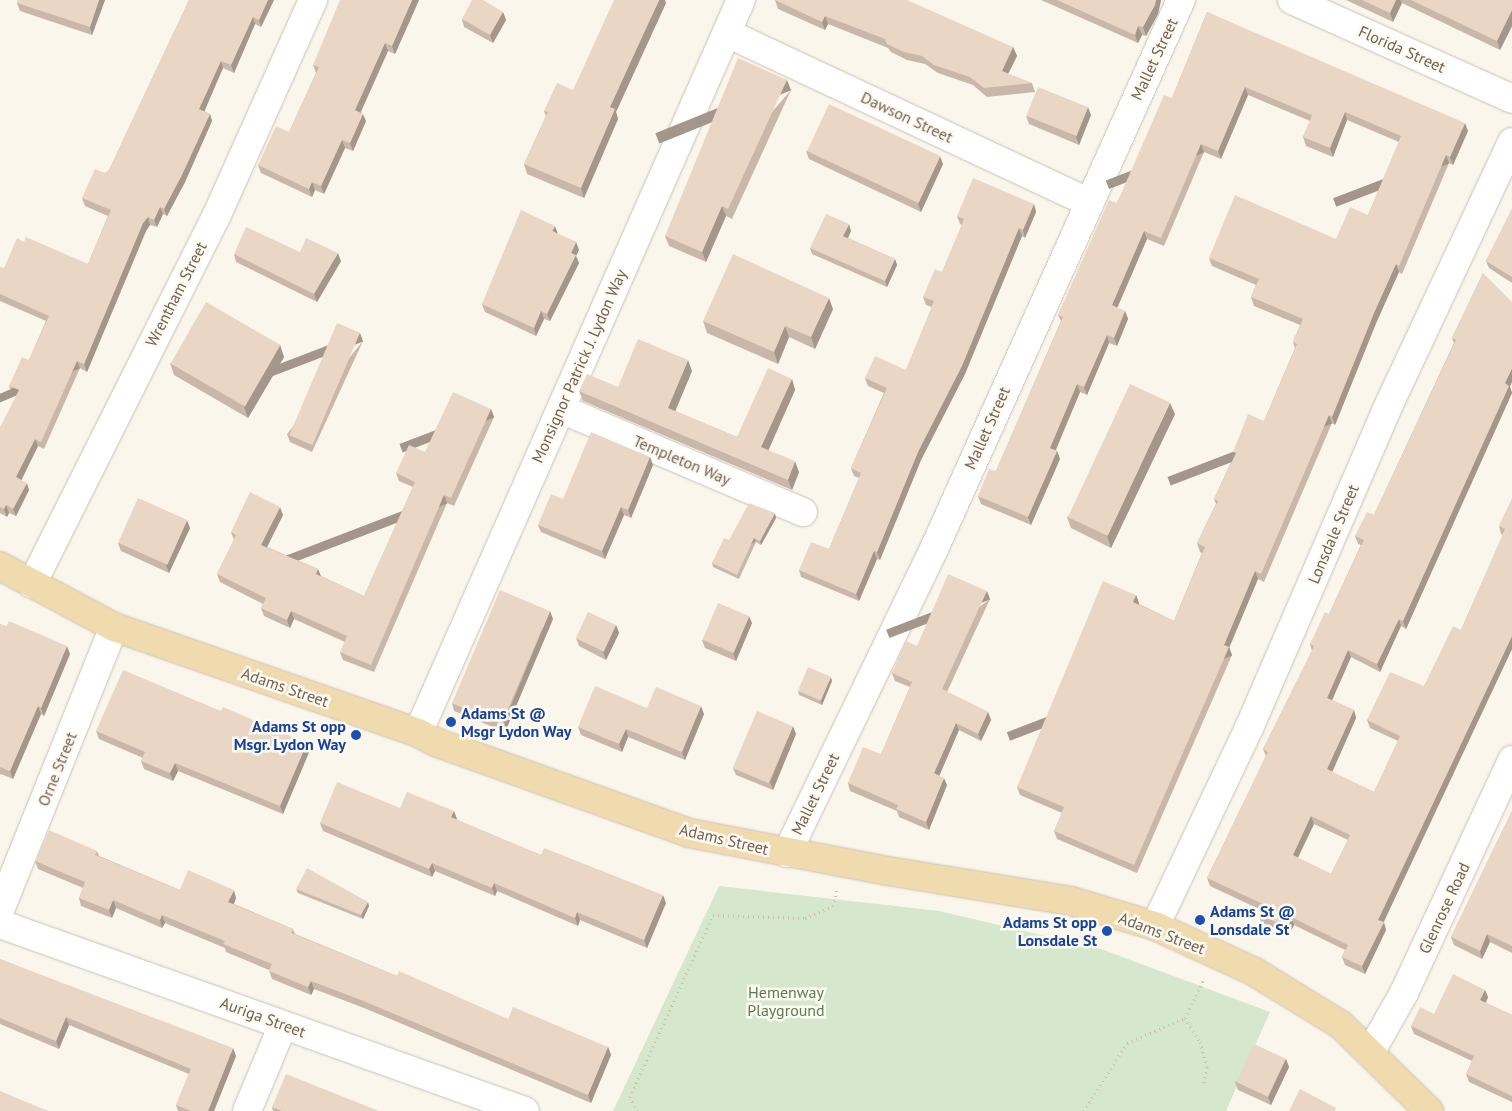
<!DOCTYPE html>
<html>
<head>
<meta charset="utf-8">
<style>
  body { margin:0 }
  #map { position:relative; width:1512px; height:1111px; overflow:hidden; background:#faf6ec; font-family:"PT Sans",sans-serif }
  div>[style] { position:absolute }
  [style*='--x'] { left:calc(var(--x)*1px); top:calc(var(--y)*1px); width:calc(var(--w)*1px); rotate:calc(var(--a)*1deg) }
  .green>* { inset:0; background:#d5e7cc }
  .path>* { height:3px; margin-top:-1.5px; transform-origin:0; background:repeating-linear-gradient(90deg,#d2bbaa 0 1px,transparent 0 5px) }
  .roads { filter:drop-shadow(0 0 1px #ccbfb3) drop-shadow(0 0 1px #ccbfb3) }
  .minor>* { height:28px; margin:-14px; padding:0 14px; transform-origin:14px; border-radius:14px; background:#fff }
  .major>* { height:28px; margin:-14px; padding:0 14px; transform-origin:14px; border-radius:14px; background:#f0dbae }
  .wall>* { inset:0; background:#c9b8a9 }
  .shaded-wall>* { inset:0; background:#a4968a; transform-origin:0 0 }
  .building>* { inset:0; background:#ead6c5; transform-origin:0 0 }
  .dots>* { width:14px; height:14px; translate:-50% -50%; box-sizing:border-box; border:2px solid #fdfaf2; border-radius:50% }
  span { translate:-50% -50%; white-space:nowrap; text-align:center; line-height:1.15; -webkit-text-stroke:5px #fdfaf2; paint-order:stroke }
  .street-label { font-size:16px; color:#735f52 }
  .transit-label { font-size:16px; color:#164399; font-weight:700 }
  .left { translate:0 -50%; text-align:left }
  .right { translate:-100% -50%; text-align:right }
  .park-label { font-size:16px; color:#597c4e }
</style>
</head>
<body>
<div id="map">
  <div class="green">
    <i style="clip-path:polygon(719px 886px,939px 911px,1101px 949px,1270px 1012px,1226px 1111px,613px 1111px)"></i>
  </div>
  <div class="path">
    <i style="--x:1185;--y:1018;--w:28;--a:58"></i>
    <i style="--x:1200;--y:1042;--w:26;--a:74"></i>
    <i style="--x:1207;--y:1067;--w:16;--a:101"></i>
    <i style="--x:637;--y:1111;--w:16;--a:-117"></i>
    <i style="--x:630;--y:1097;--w:200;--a:-65.5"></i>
    <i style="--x:713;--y:915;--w:92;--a:1.9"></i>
    <i style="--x:805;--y:918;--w:30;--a:-23"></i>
    <i style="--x:833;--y:906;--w:18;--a:-77"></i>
    <i style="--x:1084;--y:1111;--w:80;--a:-57.7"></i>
    <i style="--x:1127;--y:1043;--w:63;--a:-23.3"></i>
    <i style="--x:1185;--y:1018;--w:43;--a:-64"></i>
  </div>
  <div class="roads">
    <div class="minor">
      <i style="--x:1292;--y:0;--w:241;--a:24.2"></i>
      <i style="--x:727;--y:33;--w:398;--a:25.1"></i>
      <i style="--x:561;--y:409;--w:263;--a:23.1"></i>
      <i style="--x:32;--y:584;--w:411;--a:-63.4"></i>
      <i style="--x:216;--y:217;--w:238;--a:-65.9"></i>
      <i style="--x:418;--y:733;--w:801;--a:-66.22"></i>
      <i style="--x:787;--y:853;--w:338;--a:-64.2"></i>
      <i style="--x:934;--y:549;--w:602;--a:-65.78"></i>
      <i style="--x:0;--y:910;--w:305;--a:-68.1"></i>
      <i style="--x:0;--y:924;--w:557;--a:19.61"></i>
      <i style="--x:1155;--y:926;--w:219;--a:-64.6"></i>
      <i style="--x:1249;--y:728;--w:345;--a:-66.6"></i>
      <i style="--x:1386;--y:411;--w:297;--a:-64.9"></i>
      <i style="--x:1370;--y:1053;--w:69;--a:-60.5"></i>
      <i style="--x:1404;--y:993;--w:257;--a:-65.1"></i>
      <i style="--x:247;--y:1111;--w:93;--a:-67.3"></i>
    </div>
    <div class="major">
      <i style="--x:0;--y:566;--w:129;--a:28.2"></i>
      <i style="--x:114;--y:627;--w:322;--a:19.2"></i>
      <i style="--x:418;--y:733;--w:22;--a:27"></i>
      <i style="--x:438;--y:743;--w:267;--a:19.7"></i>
      <i style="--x:689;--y:833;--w:203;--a:10.8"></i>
      <i style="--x:888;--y:871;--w:185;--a:9.3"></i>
      <i style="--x:1071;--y:901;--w:88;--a:16.6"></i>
      <i style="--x:1155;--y:926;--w:108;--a:24.7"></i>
      <i style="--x:1253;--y:971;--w:103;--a:31.5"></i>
      <i style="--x:1341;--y:1025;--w:123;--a:44.3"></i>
    </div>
  </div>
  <div class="wall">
    <i style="clip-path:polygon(18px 0,105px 0,92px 35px,20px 11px,17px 3px)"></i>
    <i style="clip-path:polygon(189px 0,274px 0,261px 27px,255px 24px,234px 73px,223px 68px,204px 111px,210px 114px,212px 121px,185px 182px,167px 216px,163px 214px,157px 227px,150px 225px,146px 231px,87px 372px,80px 368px,44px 449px,38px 446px,21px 480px,29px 490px,16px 516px,9px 513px,7px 517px,0 513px,0 428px,17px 395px,12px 393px,9px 386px,29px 360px,46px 321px,0 301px,0 267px,4px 268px,24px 242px,88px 264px,108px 216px,85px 206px,82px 198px,105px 173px,109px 170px)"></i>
    <i style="clip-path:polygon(419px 0,395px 54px,388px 51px,361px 112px,366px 121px,353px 151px,345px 148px,324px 194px,315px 190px,312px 197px,261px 173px,258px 165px,289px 132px,316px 73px,313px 65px)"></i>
    <i style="clip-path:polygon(775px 0,1013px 47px,1017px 56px,1008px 74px,1032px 83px,1035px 92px,987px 97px,973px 85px,938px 73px,925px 64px,907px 60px,891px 52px,888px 48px,828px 24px,825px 30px,778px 9px)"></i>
    <i style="clip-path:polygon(1041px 0,1161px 0,1158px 14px,1146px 36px,1142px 35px,1138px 43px)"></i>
    <i style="clip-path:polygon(1346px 0,1512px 0,1512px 26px,1500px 50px,1402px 3px,1393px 22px)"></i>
    <i style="clip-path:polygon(666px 3px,616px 112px,618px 119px,584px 198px,527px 174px,524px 164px,546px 116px,544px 111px,573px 90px)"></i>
    <i style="clip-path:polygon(503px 12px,506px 20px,493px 43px,464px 27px,462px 19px)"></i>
    <i style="clip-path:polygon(1207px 12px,1468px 131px,1453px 165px,1449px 163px,1402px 274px,1399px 272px,1377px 321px,1335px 425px,1332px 423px,1264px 582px,1258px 579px,1229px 647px,1232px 655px,1137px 873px,1057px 839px,1054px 831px,1062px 813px,1020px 795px,1017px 787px,1136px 595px,1139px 603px,1139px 604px,1174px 621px,1202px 553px,1200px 552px,1197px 543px,1216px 504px,1214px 499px,1234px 456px,1233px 452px,1264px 421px,1295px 348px,1293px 342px,1300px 325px,1254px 306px,1251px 297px,1256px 285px,1212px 266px,1209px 258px,1336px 239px,1368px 215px,1399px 142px,1347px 120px,1333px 157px,1306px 146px,1303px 137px,1310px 121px,1248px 95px,1221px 159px,1204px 152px,1164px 246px,1147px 239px,1117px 308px,1125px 311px,1128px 319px,1117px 346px,1109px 343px,1087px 395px,1080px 392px,1056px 450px,1057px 451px,1060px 459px,1031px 525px,981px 504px,978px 496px,996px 471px,1061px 321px,1058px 315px,1172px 98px)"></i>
    <i style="clip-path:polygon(791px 90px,732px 219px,726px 216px,706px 262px,669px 246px,665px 236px)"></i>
    <i style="clip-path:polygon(1091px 115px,1079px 145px,1029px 124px,1026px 116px)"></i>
    <i style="clip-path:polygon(806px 151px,943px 164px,921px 212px,809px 159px)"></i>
    <i style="clip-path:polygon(1034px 204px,1036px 212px,1025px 238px,1022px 236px,965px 374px,921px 460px,880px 560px,877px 559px,859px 601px,801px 577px,799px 570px,829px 549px,859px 478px,854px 476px,851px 468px,884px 393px,868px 386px,865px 378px,906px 370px,932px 307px,926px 305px,923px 297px,942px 272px,962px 225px,960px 224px,957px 216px)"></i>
    <i style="clip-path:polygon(1512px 209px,1512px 283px,1489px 268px,1486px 261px)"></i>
    <i style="clip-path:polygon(851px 231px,848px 238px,895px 259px,897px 265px,887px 287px,812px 254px,810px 248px)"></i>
    <i style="clip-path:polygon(558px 234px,576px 242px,579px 250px,576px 256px,579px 263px,550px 321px,544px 319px,536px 336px,485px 312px,482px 304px)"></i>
    <i style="clip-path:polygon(300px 252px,341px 261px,317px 302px,236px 262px,234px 254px)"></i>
    <i style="clip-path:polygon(evenodd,1483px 273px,1510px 387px,1512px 393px,1406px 629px,1401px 626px,1380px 672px,1351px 657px,1332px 700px,1354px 710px,1356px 718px,1332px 772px,1374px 792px,1398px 741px,1370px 728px,1367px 720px,1424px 686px,1461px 630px,1503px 535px,1501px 534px,1499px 526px,1512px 499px,1512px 649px,1383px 922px,1386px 930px,1365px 974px,1345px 965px,1342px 957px,1345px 950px,1294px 925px,1289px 935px,1261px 922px,1259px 914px,1261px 910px,1210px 886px,1207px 878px,1266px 756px,1263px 749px,1312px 651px,1310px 644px,1329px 614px,1361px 545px,1358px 544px,1355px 536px,1374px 515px,1454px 343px,1452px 338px,1483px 273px,1314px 824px,1348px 840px,1331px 874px,1298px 858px,1314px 824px)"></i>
    <i style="clip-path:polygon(833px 309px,815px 349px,789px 337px,778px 364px,707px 333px,703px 321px)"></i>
    <i style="clip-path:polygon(363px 341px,312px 452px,290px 442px,287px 434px)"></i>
    <i style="clip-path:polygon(280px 345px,284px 357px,248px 418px,174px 375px,170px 363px)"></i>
    <i style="clip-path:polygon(692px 371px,675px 411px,737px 437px,792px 379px,795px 390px,768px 450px,799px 472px,792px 490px,583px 401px,579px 391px,618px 387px)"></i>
    <i style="clip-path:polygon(491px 409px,494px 417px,454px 506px,447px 503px,374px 672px,343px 660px,340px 652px,345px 642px,294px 619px,290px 628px,264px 616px,261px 608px,263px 604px,220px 582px,217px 574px,234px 540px,231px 532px,283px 515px,267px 547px,318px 569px,321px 576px,364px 596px,413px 487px,399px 481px,396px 473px,425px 452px)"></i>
    <i style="clip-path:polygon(1175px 414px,1111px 548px,1071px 528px,1067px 517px)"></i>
    <i style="clip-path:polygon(650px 457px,653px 465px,631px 518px,624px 515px,605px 559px,541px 532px,538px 525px,563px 499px)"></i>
    <i style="clip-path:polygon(776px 518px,761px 545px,756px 542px,739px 579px,713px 567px,712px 563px,729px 540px)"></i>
    <i style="clip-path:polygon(190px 528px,169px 573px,121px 551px,118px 543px)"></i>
    <i style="clip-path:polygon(990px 599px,947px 692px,988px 712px,991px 720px,981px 741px,959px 730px,939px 776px,947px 785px,929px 830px,899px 817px,897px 811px,850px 791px,848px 783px,881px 754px,910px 687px,895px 681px,892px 673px)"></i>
    <i style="clip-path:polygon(553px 619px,505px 732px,454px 711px,452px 703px)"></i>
    <i style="clip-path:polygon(752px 623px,736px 661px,705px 648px,702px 640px)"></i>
    <i style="clip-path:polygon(0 624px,70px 654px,44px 716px,41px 714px,13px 779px,1px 774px,0 775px)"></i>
    <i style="clip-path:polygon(616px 625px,619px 633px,606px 660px,579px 646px,576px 638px)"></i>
    <i style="clip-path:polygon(832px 681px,822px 705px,799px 695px,798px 691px)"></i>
    <i style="clip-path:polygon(647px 708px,704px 714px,685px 760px,628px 737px,622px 752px,581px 735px,578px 727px)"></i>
    <i style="clip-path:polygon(221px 711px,307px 743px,310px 750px,283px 814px,178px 771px,173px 781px,144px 769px,141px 761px,143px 758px,99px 739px,96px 731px)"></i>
    <i style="clip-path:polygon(796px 734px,773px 790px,736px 775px,733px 768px)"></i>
    <i style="clip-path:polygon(400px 808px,454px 811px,456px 820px,541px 855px,666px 903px,647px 948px,580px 920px,578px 926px,497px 891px,495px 896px,435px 871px,432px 877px,323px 831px,320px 823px)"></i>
    <i style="clip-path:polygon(1512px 811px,1512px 953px,1490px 942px,1482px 959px,1454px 945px,1451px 937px)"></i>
    <i style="clip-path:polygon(97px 851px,99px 856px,180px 890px,236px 898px,234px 904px,293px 929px,295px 934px,397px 976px,508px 1019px,608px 1047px,611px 1055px,591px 1103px,364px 1008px,314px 989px,311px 995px,272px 979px,269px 970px,226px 952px,225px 948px,165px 923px,162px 928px,116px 908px,112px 918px,81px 906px,79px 898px,83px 888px,38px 869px,35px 861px)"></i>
    <i style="clip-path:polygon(296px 889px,369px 906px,363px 919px,298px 893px)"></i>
    <i style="clip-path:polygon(0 959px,236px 1056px,214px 1111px,178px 1111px,176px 1105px,189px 1074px,69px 1025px,59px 1049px,0 1024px)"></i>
    <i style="clip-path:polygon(1485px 990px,1488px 997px,1486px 1003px,1512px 1015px,1512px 1102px,1469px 1082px,1466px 1074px,1472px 1061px,1414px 1034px,1411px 1026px,1434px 1014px)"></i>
    <i style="clip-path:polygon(1286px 1059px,1289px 1067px,1271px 1105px,1238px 1090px,1235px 1082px)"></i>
    <i style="clip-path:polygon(272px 1107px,379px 1111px,273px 1111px)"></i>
  </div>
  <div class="shaded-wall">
    <i style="clip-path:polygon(99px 0,105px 0,92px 35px,90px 27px)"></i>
    <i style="clip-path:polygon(268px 0,274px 0,261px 27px,259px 20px)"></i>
    <i style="clip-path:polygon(412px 0,419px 0,395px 54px,392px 46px)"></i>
    <i style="clip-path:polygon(659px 0,665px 0,666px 3px,616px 112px,618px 119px,584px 198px,581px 188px,610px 107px)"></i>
    <i style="clip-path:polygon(1156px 0,1161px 0,1158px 14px,1146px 36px,1143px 27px)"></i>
    <i style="clip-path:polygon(1396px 0,1400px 0,1402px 3px,1393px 22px,1390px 13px)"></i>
    <i style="clip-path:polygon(1512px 10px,1512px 26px,1500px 50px,1497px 41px)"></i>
    <i style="clip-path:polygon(503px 12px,506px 20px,493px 43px,490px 35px)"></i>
    <i style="clip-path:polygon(825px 16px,828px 24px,825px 30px,822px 22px)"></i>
    <i style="clip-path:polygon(253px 17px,255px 24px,234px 73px,231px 65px)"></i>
    <i style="clip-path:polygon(1138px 26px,1142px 35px,1138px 43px,1135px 35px)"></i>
    <i style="clip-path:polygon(385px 43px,388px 51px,358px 118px,355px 110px)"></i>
    <i style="clip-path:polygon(1013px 47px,1017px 56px,1005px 80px,1002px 71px)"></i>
    <i style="clip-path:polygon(221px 61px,223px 68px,202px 117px,199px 109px)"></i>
    <i style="left:787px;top:80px;width:11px;height:142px;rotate:68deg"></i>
    <i style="clip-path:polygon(1245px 87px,1248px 95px,1221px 159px,1218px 151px)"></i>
    <i style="clip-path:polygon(1088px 107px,1091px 115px,1079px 145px,1076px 137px)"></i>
    <i style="clip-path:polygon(1345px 112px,1347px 120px,1333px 157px,1330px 148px)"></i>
    <i style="clip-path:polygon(210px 114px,212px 121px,185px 182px,167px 216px,164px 209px)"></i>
    <i style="clip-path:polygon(363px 114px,366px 121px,353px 151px,350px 143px)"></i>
    <i style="clip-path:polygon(1465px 123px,1468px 131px,1453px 165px,1450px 157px)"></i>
    <i style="clip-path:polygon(342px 140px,345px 148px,324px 194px,321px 186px)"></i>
    <i style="left:1201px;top:144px;width:9px;height:102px;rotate:69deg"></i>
    <i style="left:1446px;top:155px;width:9px;height:121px;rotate:69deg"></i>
    <i style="clip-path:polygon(940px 156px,943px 164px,921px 212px,918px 204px)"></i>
    <i style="clip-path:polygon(312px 182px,315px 190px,312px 197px,309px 189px)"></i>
    <i style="clip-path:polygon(1034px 204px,1036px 212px,1025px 238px,1023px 230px)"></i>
    <i style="clip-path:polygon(722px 206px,726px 216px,706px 262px,702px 252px)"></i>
    <i style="clip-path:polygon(160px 207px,163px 214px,157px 227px,154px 220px)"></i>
    <i style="clip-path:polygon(148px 217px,150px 225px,146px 231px,87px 372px,84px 364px,143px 223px)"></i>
    <i style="clip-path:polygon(849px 224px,851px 231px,846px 242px,843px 236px)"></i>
    <i style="clip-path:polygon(555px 226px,558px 234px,552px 231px)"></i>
    <i style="clip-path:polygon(1019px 228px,1022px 236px,965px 374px,921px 460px,880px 560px,877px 552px,918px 452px)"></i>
    <i style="clip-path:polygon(1144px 231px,1147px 239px,1115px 313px,1112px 305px)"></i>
    <i style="clip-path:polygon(576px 242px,579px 250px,576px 256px,579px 263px,550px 321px,547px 314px)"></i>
    <i style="clip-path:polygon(338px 253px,341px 261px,317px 302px,314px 294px)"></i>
    <i style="clip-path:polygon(895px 259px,897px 265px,887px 287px,885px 281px)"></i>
    <i style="clip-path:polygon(1396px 264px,1399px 272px,1377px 321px,1335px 425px,1332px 417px,1374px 313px)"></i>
    <i style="clip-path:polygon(829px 298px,833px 309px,815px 349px,811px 337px)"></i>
    <i style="clip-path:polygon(541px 311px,544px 319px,536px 336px,534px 328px)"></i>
    <i style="clip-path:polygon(1125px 311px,1128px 319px,1117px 346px,1114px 338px)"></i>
    <i style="clip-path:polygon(785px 326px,789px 337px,778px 364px,774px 352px)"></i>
    <i style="left:360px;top:333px;width:9px;height:122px;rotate:69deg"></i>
    <i style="clip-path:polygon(1107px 335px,1109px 343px,1087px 395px,1084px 387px)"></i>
    <i style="clip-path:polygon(280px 345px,284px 357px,248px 418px,244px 407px)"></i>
    <i style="clip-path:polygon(688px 360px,692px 371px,672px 419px,668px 408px)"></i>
    <i style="left:77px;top:361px;width:8px;height:89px;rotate:67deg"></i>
    <i style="clip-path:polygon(1512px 368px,1512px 382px,1510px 387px,1512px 393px,1406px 629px,1403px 621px,1505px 383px)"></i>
    <i style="clip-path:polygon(792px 379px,795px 390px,765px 458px,761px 447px)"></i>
    <i style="clip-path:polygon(1077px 384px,1080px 392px,1053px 456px,1050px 448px)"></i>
    <i style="clip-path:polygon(1170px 403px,1175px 414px,1111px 548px,1107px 536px)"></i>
    <i style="left:491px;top:409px;width:9px;height:98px;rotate:69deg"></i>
    <i style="left:1329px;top:415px;width:9px;height:173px;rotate:69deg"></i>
    <i style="clip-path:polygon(35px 439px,38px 446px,19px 485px,16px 477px)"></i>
    <i style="clip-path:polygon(1057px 451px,1060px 459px,1031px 525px,1028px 517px)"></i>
    <i style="clip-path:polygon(650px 457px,653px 465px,631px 518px,628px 510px)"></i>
    <i style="clip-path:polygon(795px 461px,799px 472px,792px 490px,788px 480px)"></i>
    <i style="clip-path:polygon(27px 483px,29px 490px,16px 516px,13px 509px)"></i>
    <i style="left:444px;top:495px;width:9px;height:185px;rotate:69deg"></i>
    <i style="clip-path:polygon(6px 505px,9px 513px,7px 517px,4px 509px)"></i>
    <i style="clip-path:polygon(280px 507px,283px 515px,264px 553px,261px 545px)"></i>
    <i style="clip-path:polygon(621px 507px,624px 515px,605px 559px,602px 551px)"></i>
    <i style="clip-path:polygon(775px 513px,776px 518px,761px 545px,760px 541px)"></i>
    <i style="clip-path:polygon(187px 520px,190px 528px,169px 573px,166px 565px)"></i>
    <i style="left:754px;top:538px;width:4px;height:41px;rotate:63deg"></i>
    <i style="clip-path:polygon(874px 551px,877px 559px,859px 601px,856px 594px)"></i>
    <i style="clip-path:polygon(318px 569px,321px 577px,316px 574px)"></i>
    <i style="clip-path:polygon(1255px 571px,1258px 579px,1227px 653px,1224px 645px)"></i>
    <i style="left:987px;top:591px;width:9px;height:108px;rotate:69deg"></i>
    <i style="clip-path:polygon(1136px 595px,1139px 603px,1136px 610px,1133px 602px)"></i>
    <i style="clip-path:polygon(291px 611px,294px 619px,290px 628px,287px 620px)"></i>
    <i style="clip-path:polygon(550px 611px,553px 619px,505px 732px,503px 725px)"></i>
    <i style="clip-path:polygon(749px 616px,752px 623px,736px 661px,733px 653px)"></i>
    <i style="clip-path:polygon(1399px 619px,1401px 626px,1380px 672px,1377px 664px)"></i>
    <i style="clip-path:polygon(616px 625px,619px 633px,606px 660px,603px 652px)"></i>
    <i style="clip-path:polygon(1512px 636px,1512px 649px,1381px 928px,1378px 920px)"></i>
    <i style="clip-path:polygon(67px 646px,70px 654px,44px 716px,41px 708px)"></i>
    <i style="left:1229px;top:647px;width:9px;height:238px;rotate:69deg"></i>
    <i style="clip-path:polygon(1348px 650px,1351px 657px,1330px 705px,1327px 698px)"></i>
    <i style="clip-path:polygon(831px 677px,832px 681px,822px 705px,820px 701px)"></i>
    <i style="clip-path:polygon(38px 706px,41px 714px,13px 779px,10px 771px)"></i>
    <i style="clip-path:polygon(701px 706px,704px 714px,685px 760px,682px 752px)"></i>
    <i style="clip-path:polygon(1354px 710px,1356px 718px,1330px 777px,1327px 769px)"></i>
    <i style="clip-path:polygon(988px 712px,991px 720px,981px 741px,978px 734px)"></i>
    <i style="clip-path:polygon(956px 723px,959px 730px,937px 781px,934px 773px)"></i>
    <i style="clip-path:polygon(793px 726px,796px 734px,773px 790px,770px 782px)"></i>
    <i style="clip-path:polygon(626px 729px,628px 737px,622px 752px,619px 744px)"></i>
    <i style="clip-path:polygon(307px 743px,310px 750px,283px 814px,280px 806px)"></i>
    <i style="clip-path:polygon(175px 763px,178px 771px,173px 781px,170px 773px)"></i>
    <i style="clip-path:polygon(944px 778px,947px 785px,929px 830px,926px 822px)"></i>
    <i style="clip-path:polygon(454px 811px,457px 819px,454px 825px,451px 817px)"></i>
    <i style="clip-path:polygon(1311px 816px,1314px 824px,1295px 863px,1293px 855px)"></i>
    <i style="clip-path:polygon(432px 863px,435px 871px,432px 877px,429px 869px)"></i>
    <i style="clip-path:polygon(494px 883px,497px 891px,495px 896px,492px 888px)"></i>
    <i style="clip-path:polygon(234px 890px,236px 898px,231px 910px,228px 902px)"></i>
    <i style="clip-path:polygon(663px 895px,666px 903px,647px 948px,644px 940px)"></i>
    <i style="clip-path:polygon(113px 900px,116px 908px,112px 918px,109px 910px)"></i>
    <i style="clip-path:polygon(368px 902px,369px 906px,363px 919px,361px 915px)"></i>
    <i style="clip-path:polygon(577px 912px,580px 920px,578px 926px,575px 918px)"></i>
    <i style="clip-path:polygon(162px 915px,165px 923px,162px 928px,160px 920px)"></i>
    <i style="clip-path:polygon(1291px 917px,1294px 925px,1289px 935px,1286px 927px)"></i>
    <i style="clip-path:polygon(1384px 922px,1386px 930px,1365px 974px,1362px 966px)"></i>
    <i style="clip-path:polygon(1487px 934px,1490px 942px,1482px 959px,1480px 951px)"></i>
    <i style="clip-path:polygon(311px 981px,314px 989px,311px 995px,308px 987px)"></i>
    <i style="clip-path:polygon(1485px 990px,1488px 997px,1483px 1008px,1480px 1000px)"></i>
    <i style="clip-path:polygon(66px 1017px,69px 1025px,59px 1049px,56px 1041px)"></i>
    <i style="clip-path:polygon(608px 1047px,611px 1055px,591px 1103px,588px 1095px)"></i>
    <i style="clip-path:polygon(233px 1048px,236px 1056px,214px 1111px,208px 1111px)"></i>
    <i style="clip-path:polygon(1286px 1059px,1289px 1067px,1271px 1105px,1268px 1097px)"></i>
  </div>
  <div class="building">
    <i style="clip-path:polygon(18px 0,99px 0,90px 27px,17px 3px)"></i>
    <i style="clip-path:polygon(189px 0,268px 0,259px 20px,253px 17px,231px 65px,221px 61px,199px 109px,210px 114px,182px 175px,164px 209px,160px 207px,154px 220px,148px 217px,143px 223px,84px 364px,77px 361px,41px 442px,35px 439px,16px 477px,27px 483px,13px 509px,6px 505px,4px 509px,0 507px,0 428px,19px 390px,9px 386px,22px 357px,29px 360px,49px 316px,0 294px,0 267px,4px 268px,17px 238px,24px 242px,26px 237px,88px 264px,111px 210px,82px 198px,95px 169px,105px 173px,109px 170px)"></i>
    <i style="clip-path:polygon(340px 0,412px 0,392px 46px,385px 43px,355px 110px,363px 114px,350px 143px,342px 140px,321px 186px,312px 182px,309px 189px,258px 165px,276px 126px,289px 132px,319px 67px,313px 65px)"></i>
    <i style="clip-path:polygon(472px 0,483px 0,503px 12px,490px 35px,462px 19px)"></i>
    <i style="clip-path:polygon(614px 0,659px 0,610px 107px,615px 109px,581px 188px,524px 164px,548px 112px,544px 111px,557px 83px,573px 90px)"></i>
    <i style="clip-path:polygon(775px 0,907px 0,1013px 47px,1002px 71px,1032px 83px,984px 88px,970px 77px,934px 65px,922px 56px,904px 52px,887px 44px,885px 39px,825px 16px,822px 22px)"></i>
    <i style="clip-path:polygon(1057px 0,1156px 0,1155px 5px,1143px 27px,1138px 26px,1135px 35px)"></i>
    <i style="clip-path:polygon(1362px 0,1396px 0,1390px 13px)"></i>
    <i style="clip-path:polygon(1411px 0,1512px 0,1512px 10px,1497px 41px)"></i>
    <i style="clip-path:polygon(1207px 12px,1465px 123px,1450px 157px,1446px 155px,1399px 266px,1396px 264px,1374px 313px,1332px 417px,1329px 415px,1261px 574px,1255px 571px,1224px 645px,1229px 647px,1134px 865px,1054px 831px,1064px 807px,1017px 787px,1103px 581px,1136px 595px,1133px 602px,1174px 621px,1205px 547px,1197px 543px,1218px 501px,1214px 499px,1236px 453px,1233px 452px,1248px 414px,1264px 421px,1297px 344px,1293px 342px,1303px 319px,1251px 297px,1259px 279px,1209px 258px,1235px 195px,1336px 239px,1350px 207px,1368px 215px,1401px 136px,1345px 112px,1330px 148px,1303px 137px,1312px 115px,1245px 87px,1218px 151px,1201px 144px,1161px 238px,1144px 231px,1112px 305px,1125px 311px,1114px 338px,1107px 335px,1084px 387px,1077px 384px,1050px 448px,1057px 451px,1028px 517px,978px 496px,989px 469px,996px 471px,1063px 317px,1058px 315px,1109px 200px,1117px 203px,1164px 95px,1172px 98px)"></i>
    <i style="clip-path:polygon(738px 58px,787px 80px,728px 209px,722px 206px,702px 252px,665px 236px)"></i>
    <i style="left:1038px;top:87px;width:54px;height:31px;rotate:22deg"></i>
    <i style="left:829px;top:104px;width:123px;height:52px;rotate:25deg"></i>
    <i style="clip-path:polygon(973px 178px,1034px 204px,1023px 230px,1019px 228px,962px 366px,918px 452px,877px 552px,874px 551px,856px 594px,799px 570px,811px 542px,829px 549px,861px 473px,851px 468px,887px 388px,865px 378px,875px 356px,906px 370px,934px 301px,923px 297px,935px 269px,942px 272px,964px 219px,957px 216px)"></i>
    <i style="clip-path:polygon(1512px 209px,1512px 277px,1486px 261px)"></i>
    <i style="clip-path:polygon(521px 210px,555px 226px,552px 231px,576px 242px,571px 253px,576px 255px,547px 314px,541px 311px,534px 328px,482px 304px)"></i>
    <i style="clip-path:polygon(826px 214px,849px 224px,843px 236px,895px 259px,885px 281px,810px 248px)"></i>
    <i style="clip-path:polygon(246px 227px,300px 252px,306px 238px,338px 253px,314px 294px,234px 254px)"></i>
    <i style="clip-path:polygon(733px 254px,829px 298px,811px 337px,785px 326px,774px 352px,703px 321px)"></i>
    <i style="clip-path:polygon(evenodd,1483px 273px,1512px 302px,1512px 368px,1505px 383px,1509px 386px,1403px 621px,1399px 619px,1377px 664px,1348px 650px,1327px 698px,1354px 710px,1327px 769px,1374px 792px,1400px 736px,1367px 720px,1390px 672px,1424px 686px,1453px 626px,1461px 630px,1505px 529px,1499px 526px,1512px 499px,1512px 636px,1378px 920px,1384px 922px,1362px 966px,1342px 957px,1348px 945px,1291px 917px,1286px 927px,1259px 914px,1263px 904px,1207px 878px,1268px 752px,1263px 749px,1314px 646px,1310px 644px,1325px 612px,1329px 614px,1364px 540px,1355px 536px,1367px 512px,1374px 515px,1456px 340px,1452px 338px,1483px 273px,1311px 816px,1350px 835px,1331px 874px,1293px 855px,1311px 816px)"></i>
    <i style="left:206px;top:302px;width:86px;height:71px;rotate:30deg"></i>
    <i style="left:337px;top:323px;width:25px;height:122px;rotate:23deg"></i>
    <i style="clip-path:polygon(638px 339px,688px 360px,668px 408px,737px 437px,768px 368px,792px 379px,761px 447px,795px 461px,788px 480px,579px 391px,587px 374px,618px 387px)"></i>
    <i style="left:1130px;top:384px;width:44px;height:147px;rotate:25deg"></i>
    <i style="clip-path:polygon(453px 392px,491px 409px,451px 498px,444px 495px,371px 665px,340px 652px,347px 636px,291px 611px,287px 620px,261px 608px,266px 598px,217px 574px,236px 535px,231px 532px,250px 492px,280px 507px,261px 545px,318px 569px,316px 574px,364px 596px,415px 482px,396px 473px,409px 445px,425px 452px)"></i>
    <i style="clip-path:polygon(591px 432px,650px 457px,628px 510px,621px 507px,602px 551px,538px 525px,551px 494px,563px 499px)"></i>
    <i style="left:138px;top:498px;width:54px;height:49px;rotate:24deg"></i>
    <i style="clip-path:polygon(749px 503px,775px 513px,760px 541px,754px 538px,737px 575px,712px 563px,724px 538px,729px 540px)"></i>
    <i style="clip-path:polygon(948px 574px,987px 591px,942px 689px,988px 712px,978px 734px,956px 723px,934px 773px,944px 778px,926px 822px,896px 809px,898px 805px,848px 783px,863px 747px,881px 754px,912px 682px,892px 673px,906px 641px,917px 646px)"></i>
    <i style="left:500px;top:590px;width:54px;height:123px;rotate:23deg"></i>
    <i style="left:718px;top:603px;width:34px;height:40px;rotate:23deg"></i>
    <i style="left:588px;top:612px;width:31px;height:29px;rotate:25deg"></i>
    <i style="clip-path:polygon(9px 621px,67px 646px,41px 708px,38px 706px,10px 771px,0 767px,0 624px,6px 627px)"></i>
    <i style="left:808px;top:667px;width:25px;height:26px;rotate:23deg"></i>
    <i style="clip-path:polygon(123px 670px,221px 711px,223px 707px,307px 743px,280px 806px,175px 763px,170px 773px,141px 761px,145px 752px,96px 731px)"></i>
    <i style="clip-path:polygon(595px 686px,647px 708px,656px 687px,701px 706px,682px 752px,626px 729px,619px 744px,578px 727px)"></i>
    <i style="left:757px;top:711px;width:39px;height:62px;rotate:23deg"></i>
    <i style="clip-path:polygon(337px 782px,400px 808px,407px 792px,454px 811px,451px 817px,541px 855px,544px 848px,663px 895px,644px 940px,577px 912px,575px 918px,494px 883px,492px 888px,432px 863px,429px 869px,320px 823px)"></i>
    <i style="clip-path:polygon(1512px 811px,1512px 946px,1487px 934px,1480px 951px,1451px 937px)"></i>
    <i style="clip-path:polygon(49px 830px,97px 851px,95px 855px,180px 890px,188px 870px,234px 890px,228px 902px,293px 929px,291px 933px,397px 976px,399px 971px,508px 1019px,513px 1007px,608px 1047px,588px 1095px,361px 1000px,311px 981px,308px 987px,269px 971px,272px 964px,223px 944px,225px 941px,162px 915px,160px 920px,113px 900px,109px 910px,79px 898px,85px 882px,35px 861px)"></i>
    <i style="clip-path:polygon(307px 868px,368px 902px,361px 915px,296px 889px)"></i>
    <i style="clip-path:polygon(0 959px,233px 1048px,208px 1111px,191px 1111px,176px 1105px,191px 1069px,66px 1017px,56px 1041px,0 1018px)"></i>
    <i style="clip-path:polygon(1453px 974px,1485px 990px,1480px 1000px,1512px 1015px,1512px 1096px,1466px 1074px,1474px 1056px,1411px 1026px,1420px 1007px,1434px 1014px)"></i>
    <i style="left:1254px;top:1044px;width:35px;height:42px;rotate:25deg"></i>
    <i style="clip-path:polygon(286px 1074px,379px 1111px,282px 1111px,272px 1107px)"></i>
    <i style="clip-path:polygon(1300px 1089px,1336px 1108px,1335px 1111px,1289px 1111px)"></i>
    <i style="clip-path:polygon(0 1091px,48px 1111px,0 1111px)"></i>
  </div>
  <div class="dots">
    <i style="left:451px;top:722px;background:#1a4fb4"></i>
    <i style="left:356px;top:735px;background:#1a4fb4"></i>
    <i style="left:1200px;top:920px;background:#1a4fb4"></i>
    <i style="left:1107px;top:931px;background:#1a4fb4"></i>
  </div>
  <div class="street-label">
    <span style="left:1402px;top:49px;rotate:24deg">Florida Street</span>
    <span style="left:1154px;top:59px;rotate:-65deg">Mallet Street</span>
    <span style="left:907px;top:117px;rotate:25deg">Dawson Street</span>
    <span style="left:176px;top:294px;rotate:-63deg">Wrentham Street</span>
    <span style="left:579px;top:366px;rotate:-66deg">Monsignor Patrick J. Lydon Way</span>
    <span style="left:987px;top:428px;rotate:-66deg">Mallet Street</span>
    <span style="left:682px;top:460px;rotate:23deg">Templeton Way</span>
    <span style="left:1333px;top:534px;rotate:-67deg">Lonsdale Street</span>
    <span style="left:285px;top:687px;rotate:19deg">Adams Street</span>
    <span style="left:57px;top:769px;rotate:-68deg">Orne Street</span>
    <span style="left:815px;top:794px;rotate:-64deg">Mallet Street</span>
    <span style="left:724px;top:839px;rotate:13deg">Adams Street</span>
    <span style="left:1444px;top:908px;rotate:-65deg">Glenrose Road</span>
    <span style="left:1162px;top:933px;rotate:21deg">Adams Street</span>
    <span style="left:263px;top:1017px;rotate:20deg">Auriga Street</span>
  </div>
  <div class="transit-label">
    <span class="left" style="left:461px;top:722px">Adams St @<br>Msgr Lydon Way</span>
    <span class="right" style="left:346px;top:735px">Adams St opp<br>Msgr. Lydon Way</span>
    <span class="left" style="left:1210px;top:920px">Adams St @<br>Lonsdale St</span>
    <span class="right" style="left:1097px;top:931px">Adams St opp<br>Lonsdale St</span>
  </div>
  <div class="park-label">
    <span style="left:786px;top:1001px">Hemenway<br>Playground</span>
  </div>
</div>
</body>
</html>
